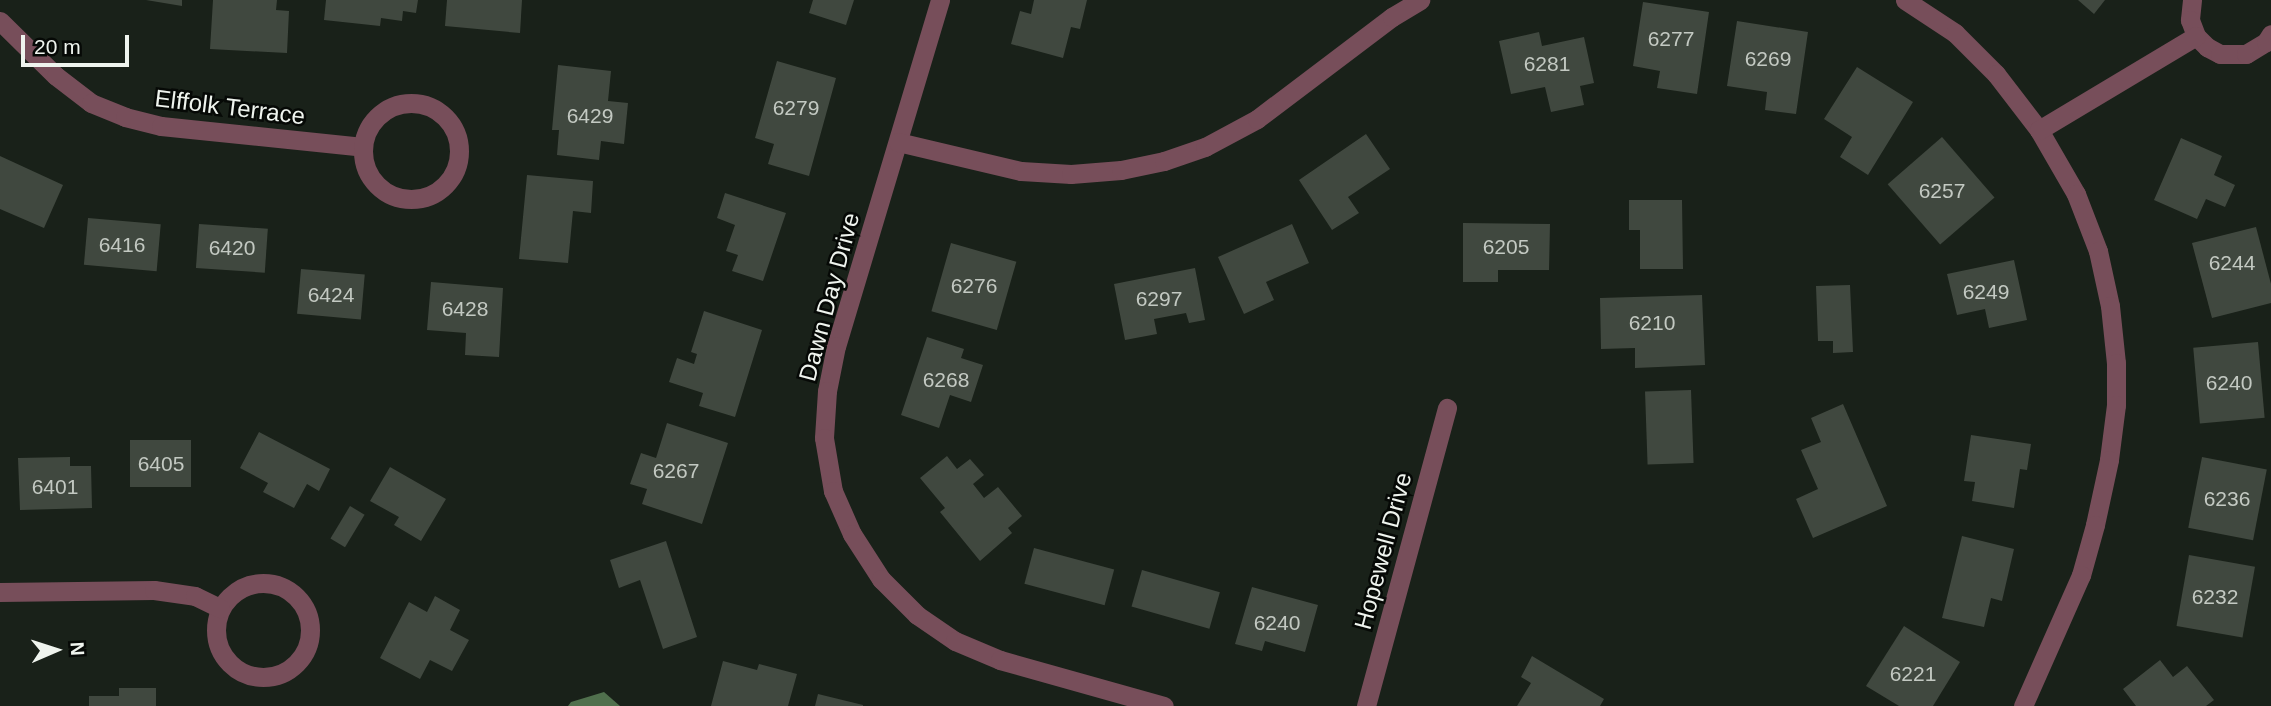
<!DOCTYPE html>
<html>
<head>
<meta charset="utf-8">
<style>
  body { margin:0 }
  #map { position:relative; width:2271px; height:706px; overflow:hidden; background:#192119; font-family:Helvetica,sans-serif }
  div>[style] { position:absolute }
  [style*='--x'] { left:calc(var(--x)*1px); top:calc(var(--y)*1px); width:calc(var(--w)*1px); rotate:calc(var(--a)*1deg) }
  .water>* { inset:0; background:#50704d }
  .building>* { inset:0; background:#40483f; transform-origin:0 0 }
  .minor>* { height:19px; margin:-9.5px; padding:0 9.5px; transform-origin:9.5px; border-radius:9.5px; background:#774e5a }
  .minor>.ring { margin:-9.5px; padding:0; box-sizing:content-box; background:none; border:19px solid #774e5a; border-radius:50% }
  span { translate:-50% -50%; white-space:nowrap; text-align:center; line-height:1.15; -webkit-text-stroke:5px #060906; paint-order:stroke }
  .number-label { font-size:21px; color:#c3c9c2 }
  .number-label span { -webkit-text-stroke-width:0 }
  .street-label { font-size:24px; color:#eff4ee }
  .north { position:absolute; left:21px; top:615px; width:70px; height:70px; -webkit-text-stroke:5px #060906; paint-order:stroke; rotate:87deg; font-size:19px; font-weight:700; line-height:28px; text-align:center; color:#eff4ee }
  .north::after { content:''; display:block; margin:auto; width:24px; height:32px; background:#eff4ee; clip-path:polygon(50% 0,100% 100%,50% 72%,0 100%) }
  .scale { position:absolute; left:21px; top:35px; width:108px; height:32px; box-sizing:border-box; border:4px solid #eff4ee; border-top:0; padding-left:9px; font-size:21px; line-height:24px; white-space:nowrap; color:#eff4ee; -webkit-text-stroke:5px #060906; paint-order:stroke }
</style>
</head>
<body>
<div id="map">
  <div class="water">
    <i style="clip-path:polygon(604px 692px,620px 706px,568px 706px,571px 702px)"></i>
  </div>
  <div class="building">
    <i style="clip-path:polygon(146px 0,182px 0,182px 6px)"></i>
    <i style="clip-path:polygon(213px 0,277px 0,276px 10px,289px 11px,287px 53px,210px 49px)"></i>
    <i style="clip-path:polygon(326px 0,418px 0,416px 13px,403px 11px,402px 21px,381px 18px,380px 26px,324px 20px)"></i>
    <i style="clip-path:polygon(447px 0,522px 0,520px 33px,445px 26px)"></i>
    <i style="clip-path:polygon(813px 0,854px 0,846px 25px,809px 13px)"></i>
    <i style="clip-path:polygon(1034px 0,1087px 0,1080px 29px,1071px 27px,1063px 58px,1011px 44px,1020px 11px,1031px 14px)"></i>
    <i style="clip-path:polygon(2078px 0,2105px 0,2094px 14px)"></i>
    <i style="clip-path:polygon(1643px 2px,1709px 12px,1697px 94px,1657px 88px,1660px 71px,1633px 66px)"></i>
    <i style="clip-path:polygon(1737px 21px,1808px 32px,1796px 114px,1765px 110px,1767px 92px,1727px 86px)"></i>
    <i style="clip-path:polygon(1539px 32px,1542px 46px,1584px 37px,1594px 83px,1580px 86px,1584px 105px,1551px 112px,1545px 87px,1511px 94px,1499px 41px)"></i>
    <i style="clip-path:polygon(777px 61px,836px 78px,809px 176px,768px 164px,774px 144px,755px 138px)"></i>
    <i style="clip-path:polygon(558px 65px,611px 71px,608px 101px,628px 103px,624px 144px,601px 141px,599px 160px,557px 155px,559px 130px,552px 130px)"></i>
    <i style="clip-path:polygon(1857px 67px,1913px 102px,1868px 175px,1840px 157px,1852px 137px,1824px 119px)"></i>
    <i style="clip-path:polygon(1366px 134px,1390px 169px,1348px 197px,1359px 213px,1332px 230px,1299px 180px)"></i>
    <i style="left:1942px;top:137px;width:80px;height:72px;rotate:49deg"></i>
    <i style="clip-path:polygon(2181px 138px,2222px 156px,2214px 175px,2235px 185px,2225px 207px,2206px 199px,2197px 219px,2154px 200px)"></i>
    <i style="clip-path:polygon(0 156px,63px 185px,44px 228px,0 209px)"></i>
    <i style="clip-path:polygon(527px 175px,593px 181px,591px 213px,573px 211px,568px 263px,519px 259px)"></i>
    <i style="clip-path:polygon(725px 193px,786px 213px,763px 281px,732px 271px,738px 255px,726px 251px,735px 225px,717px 218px)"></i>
    <i style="clip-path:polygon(1629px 200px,1682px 200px,1683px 269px,1640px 269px,1640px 230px,1629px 230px)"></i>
    <i style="left:88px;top:218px;width:73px;height:47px;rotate:5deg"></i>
    <i style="clip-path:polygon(1463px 223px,1550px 224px,1549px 270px,1498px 270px,1498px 282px,1463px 282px)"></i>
    <i style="left:199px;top:224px;width:69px;height:44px;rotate:4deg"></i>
    <i style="clip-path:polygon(1292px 224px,1309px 263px,1266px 282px,1274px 300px,1244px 314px,1218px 257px)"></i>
    <i style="clip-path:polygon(2256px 227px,2271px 284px,2271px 303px,2212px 318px,2192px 243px)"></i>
    <i style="left:951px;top:243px;width:68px;height:71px;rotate:16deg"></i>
    <i style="clip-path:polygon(2014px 260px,2027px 320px,1989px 328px,1985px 309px,1957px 315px,1947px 274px)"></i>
    <i style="clip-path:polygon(1195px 268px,1205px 320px,1189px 323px,1186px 313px,1154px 319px,1157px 334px,1125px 340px,1114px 284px)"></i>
    <i style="left:301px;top:269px;width:64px;height:45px;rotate:5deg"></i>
    <i style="clip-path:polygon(431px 282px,503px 288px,499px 357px,465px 355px,466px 333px,427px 330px)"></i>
    <i style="clip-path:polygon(1850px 285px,1853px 352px,1833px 353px,1833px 341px,1818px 341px,1816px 286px)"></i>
    <i style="clip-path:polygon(1702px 295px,1705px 365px,1635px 368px,1635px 348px,1601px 349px,1600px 298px)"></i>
    <i style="clip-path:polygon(704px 311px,762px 330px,735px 417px,699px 406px,703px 393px,669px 382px,677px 358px,694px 364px,697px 354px,691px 352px)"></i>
    <i style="clip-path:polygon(927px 337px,964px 349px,961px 358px,983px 365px,971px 402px,950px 395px,939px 428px,901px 415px)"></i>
    <i style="left:2258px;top:342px;width:76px;height:65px;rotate:85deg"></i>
    <i style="left:1691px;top:390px;width:73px;height:46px;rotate:88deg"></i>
    <i style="clip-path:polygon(1843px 404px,1887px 506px,1813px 538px,1796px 499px,1818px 489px,1801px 450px,1821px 442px,1811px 418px)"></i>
    <i style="clip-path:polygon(667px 423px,728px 443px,702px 524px,642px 504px,647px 489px,630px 484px,641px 453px,656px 458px)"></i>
    <i style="clip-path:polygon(259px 432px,330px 469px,319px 491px,307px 484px,294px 508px,263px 492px,268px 483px,240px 468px)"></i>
    <i style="clip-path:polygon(1971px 435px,2031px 444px,2027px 470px,2020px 469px,2014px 508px,1972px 501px,1975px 482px,1964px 481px)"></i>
    <i style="left:130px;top:440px;width:61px;height:47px"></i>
    <i style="clip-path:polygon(947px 456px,957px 469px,970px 459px,984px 475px,973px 484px,984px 498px,998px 487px,1022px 516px,1008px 528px,1012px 533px,980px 561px,940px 512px,945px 508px,920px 478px)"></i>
    <i style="clip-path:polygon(70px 457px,70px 466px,91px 466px,92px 508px,20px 510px,18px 458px)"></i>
    <i style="left:2202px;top:457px;width:66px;height:72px;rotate:11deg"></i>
    <i style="clip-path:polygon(390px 467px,446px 499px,421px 541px,394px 525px,399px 517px,370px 501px)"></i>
    <i style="left:350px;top:506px;width:17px;height:38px;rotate:31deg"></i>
    <i style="clip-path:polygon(1962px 536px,2014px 549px,2002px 601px,1991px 598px,1984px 627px,1942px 618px)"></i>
    <i style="clip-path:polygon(666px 541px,697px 637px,663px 649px,640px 580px,619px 588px,610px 560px)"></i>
    <i style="left:1034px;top:548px;width:83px;height:37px;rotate:15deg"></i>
    <i style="left:2189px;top:555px;width:67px;height:72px;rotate:10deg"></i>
    <i style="left:1142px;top:570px;width:81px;height:38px;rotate:16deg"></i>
    <i style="clip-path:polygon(1252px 587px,1318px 605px,1305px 652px,1265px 641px,1262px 651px,1235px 644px)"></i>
    <i style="clip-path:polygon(435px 596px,460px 610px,450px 630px,469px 640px,452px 671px,430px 660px,420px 679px,380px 658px,409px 602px,427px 612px)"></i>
    <i style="clip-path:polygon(1904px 626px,1960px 662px,1933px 706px,1899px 706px,1866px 686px)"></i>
    <i style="clip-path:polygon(1532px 656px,1604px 699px,1600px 706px,1517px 706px,1531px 683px,1521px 677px)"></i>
    <i style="clip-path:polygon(2160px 660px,2173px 677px,2187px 666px,2214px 700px,2206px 706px,2136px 706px,2123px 689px)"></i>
    <i style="clip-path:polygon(723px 661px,757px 670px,759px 664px,797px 674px,788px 706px,711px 706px)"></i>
    <i style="clip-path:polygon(119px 688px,156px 688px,156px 706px,89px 706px,89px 696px,119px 696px)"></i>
    <i style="clip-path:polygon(818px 694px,863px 705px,863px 706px,815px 706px)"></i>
  </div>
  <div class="minor">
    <i style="--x:940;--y:0;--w:361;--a:106.7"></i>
    <i style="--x:836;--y:346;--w:46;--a:101.3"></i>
    <i style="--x:827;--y:391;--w:47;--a:93.7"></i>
    <i style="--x:824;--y:438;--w:54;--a:80.4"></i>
    <i style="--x:833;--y:491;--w:47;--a:66.2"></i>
    <i style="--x:852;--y:534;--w:54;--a:57.2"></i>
    <i style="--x:881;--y:579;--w:51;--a:45"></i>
    <i style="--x:917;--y:615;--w:46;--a:34.4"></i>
    <i style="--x:955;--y:641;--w:49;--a:22.9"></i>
    <i style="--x:1000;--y:660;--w:170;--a:15.7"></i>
    <i style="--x:1905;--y:0;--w:60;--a:33.4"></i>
    <i style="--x:1955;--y:33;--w:58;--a:45"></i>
    <i style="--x:1996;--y:74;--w:71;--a:52.5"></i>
    <i style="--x:2039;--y:130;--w:74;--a:60"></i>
    <i style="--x:2076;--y:194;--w:61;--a:68.9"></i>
    <i style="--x:2098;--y:251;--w:56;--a:77.7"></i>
    <i style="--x:2110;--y:306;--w:57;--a:84"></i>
    <i style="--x:2116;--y:363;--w:42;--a:90"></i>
    <i style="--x:2116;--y:405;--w:55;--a:97.3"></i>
    <i style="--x:2109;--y:460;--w:66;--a:102.2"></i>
    <i style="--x:2095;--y:525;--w:52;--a:105.6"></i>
    <i style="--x:2081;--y:575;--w:143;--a:113.9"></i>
    <i style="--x:2192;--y:0;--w:20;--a:96"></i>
    <i style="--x:2190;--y:20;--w:17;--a:69"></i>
    <i style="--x:2196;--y:36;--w:16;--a:45"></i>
    <i style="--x:2207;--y:47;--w:15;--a:28"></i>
    <i style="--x:2220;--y:54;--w:26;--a:0"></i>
    <i style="--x:2246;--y:54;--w:23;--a:-31"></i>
    <i style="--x:2266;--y:42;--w:9;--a:-58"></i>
    <i style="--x:0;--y:21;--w:78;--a:44.5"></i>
    <i style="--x:56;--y:76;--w:44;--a:37.6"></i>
    <i style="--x:91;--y:103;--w:37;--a:22"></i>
    <i style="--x:125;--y:117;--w:37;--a:14"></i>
    <i style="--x:161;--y:126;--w:203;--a:5.9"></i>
    <i class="ring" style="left:363px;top:103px;width:77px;height:77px"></i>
    <i style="--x:2039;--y:130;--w:183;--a:-30.9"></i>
    <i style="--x:898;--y:142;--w:126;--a:13.3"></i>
    <i style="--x:1021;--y:171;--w:50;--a:3.4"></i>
    <i style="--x:1071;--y:174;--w:50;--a:-4.6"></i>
    <i style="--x:1121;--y:170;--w:44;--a:-11.8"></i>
    <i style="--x:1164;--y:161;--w:43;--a:-18.9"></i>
    <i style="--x:1205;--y:147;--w:59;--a:-28.3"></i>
    <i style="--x:1257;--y:119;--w:169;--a:-37.1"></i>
    <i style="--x:1392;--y:17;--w:33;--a:-31"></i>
    <i class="ring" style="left:216px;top:583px;width:75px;height:75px"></i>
    <i style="--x:0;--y:592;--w:154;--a:-0.7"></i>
    <i style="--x:154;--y:590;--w:41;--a:8.3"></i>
    <i style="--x:195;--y:596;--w:28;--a:26"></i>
    <i style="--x:1366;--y:706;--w:309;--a:-74.8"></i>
  </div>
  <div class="number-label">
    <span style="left:1671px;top:39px">6277</span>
    <span style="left:1768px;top:59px">6269</span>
    <span style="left:1547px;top:64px">6281</span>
    <span style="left:796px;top:108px">6279</span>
    <span style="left:590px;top:116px">6429</span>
    <span style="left:1942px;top:191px">6257</span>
    <span style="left:122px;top:245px">6416</span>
    <span style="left:1506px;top:247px">6205</span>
    <span style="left:232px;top:248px">6420</span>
    <span style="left:2232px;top:263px">6244</span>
    <span style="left:974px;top:286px">6276</span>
    <span style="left:1986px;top:292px">6249</span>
    <span style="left:331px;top:295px">6424</span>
    <span style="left:1159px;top:299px">6297</span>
    <span style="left:465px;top:309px">6428</span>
    <span style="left:1652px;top:323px">6210</span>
    <span style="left:946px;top:380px">6268</span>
    <span style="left:2229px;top:383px">6240</span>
    <span style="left:161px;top:464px">6405</span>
    <span style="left:676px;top:471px">6267</span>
    <span style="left:55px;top:487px">6401</span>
    <span style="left:2227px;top:499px">6236</span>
    <span style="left:2215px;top:597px">6232</span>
    <span style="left:1277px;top:623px">6240</span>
    <span style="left:1913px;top:674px">6221</span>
  </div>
  <div class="street-label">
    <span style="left:230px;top:107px;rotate:7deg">Elffolk Terrace</span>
    <span style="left:829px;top:297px;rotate:-75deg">Dawn Day Drive</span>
    <span style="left:1383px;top:551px;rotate:-75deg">Hopewell Drive</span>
  </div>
  <div class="north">N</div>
  <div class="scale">20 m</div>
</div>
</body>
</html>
